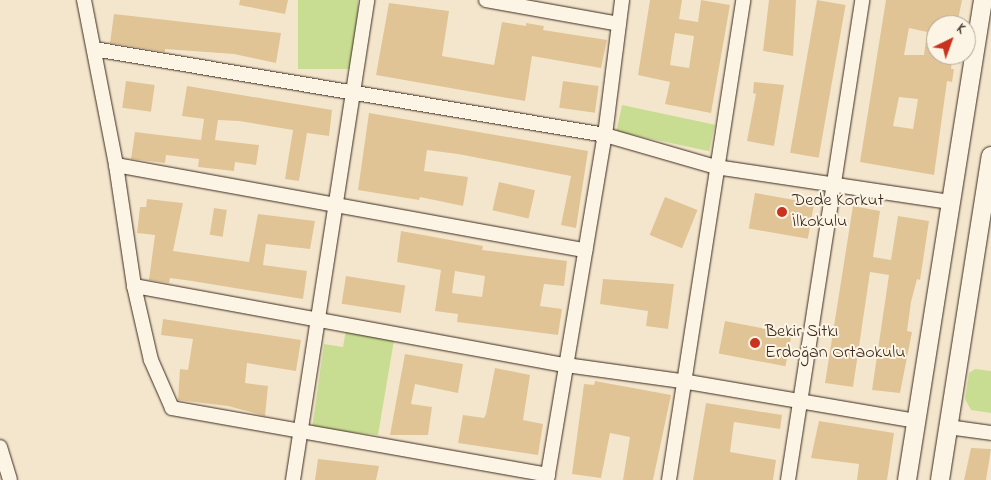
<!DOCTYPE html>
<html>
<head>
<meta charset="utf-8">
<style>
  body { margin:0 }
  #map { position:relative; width:991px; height:480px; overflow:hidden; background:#f4e6cd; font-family:"Indie Flower",sans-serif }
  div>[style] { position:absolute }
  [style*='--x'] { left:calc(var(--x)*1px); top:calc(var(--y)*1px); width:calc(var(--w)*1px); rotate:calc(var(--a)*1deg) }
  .green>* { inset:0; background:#c9dd92; transform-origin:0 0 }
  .building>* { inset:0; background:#e1c495; transform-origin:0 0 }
  .roads { filter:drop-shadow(0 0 1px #3b2a1e) drop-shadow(0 0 1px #3b2a1e) }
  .minor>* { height:14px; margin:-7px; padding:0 7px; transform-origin:7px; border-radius:7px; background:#fcf5e5 }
  .tertiary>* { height:18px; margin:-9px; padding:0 9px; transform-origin:9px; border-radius:9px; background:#fcf5e5 }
  .dots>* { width:14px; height:14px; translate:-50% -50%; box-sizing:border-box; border:2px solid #fcf5e5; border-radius:50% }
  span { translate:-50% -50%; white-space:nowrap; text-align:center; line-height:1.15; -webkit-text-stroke:4px #fcf5e5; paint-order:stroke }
  .poi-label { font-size:18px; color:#3b2a1e }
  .left { translate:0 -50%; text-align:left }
  .north { position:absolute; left:926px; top:15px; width:50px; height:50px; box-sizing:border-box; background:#fcf5e5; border:1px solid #afa495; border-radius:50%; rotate:42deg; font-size:14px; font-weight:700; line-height:20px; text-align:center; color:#3b2a1e }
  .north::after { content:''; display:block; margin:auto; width:18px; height:22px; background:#c8321e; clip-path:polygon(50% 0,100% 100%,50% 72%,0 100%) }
</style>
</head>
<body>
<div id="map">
  <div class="green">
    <i style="left:298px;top:0;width:60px;height:69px"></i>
    <i style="left:622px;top:105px;width:95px;height:27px;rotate:12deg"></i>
    <i style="clip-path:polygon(346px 330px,394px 340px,378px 435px,312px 428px,324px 344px,343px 347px)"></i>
    <i style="clip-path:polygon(975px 369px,991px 371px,991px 413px,971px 410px,965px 399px,969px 373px)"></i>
  </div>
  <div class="building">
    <i style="clip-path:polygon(240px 0,288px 0,285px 14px,239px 5px)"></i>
    <i style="clip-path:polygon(evenodd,650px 0,682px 0,679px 19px,698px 22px,701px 0,730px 5px,711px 113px,665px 104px,670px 82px,638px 75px,650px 0,675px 33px,694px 36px,689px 68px,670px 65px,675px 33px)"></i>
    <i style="clip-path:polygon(769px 0,796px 0,793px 56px,763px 51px)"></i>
    <i style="left:817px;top:0;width:29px;height:155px;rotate:10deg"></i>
    <i style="clip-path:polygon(evenodd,886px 0,962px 0,957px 25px,936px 25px,936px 55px,953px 55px,951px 69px,954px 69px,952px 82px,947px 81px,934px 175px,860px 162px,886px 0,909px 28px,927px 32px,924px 55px,904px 55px,909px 28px,886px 0,899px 97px,918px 99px,913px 129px,893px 126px,899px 97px)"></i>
    <i style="clip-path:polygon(389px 3px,449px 11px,442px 56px,494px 65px,502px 22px,526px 26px,526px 23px,544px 26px,543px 30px,607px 40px,601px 68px,532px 56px,525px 101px,376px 75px)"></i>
    <i style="clip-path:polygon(114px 14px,281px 33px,276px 63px,234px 54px,165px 49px,165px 52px,110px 43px)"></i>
    <i style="left:126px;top:81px;width:29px;height:27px;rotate:8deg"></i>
    <i style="left:563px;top:81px;width:36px;height:27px;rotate:8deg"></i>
    <i style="clip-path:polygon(754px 82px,784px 85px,774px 146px,747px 141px,756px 94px,753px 93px)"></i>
    <i style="clip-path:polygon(187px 86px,332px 110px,329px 136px,307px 133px,299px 181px,285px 179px,293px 130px,239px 121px,218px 120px,215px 140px,259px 145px,256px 165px,235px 162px,234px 171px,198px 167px,199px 159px,166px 155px,165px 163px,131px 159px,135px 132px,201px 140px,204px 119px,182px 116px)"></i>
    <i style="clip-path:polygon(369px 113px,588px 151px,576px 228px,561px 225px,571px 176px,458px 154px,427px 150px,424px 171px,468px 177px,463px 206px,420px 197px,419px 200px,358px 190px)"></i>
    <i style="left:499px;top:182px;width:37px;height:29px;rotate:13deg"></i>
    <i style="left:755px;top:193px;width:60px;height:36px;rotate:10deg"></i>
    <i style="left:665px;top:197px;width:35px;height:41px;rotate:22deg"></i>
    <i style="clip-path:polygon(147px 199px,183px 203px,173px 251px,249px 262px,258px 214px,315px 221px,310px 249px,266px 244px,263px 265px,307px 271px,303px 299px,192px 281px,170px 278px,169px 283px,149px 280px,155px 235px,137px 233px,140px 207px,146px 207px)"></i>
    <i style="clip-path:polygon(853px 206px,880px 211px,873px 257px,891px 260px,898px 216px,929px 221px,920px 280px,917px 279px,911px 302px,907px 331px,912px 332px,900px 393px,872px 390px,889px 275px,870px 272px,853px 387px,825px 383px)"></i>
    <i style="left:214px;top:208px;width:13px;height:27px;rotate:9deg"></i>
    <i style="clip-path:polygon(evenodd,401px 231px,483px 246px,482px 250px,567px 261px,564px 286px,544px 284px,540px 306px,562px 309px,558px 335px,457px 322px,458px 314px,435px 311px,441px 270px,397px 262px,401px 231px,455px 271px,485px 276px,482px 297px,452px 293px,455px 271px)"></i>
    <i style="left:346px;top:276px;width:60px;height:28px;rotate:9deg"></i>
    <i style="clip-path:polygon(603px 279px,674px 284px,668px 329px,646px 326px,648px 311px,600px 304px)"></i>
    <i style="clip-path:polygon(163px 319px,301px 340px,296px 371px,247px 363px,245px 383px,268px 386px,265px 416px,228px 406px,178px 400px,180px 369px,188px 370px,193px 339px,161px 335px)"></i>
    <i style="left:725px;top:321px;width:68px;height:33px;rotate:11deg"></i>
    <i style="clip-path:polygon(405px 354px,463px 364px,458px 393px,415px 384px,411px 404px,432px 407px,428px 435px,390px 435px)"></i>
    <i style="clip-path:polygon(495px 368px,530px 375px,523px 420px,543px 424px,538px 455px,458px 443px,463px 415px,484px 418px,486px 414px)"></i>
    <i style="clip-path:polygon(595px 381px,671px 395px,653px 480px,623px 480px,630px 437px,610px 433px,601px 478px,572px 474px,584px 384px,594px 385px)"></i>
    <i style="clip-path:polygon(706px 403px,782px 415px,780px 429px,734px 422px,730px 452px,776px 460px,773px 480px,693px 480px)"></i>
    <i style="clip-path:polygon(819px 421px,894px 433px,887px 480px,857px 480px,859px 464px,811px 458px)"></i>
    <i style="clip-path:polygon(971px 448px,991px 449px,986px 480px,964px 480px)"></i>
    <i style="clip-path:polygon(318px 459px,379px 466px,376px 480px,315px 480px)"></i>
  </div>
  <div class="roads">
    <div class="minor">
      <i style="--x:84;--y:0;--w:168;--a:79"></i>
      <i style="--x:116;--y:165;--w:122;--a:81.5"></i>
      <i style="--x:134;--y:286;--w:76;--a:77.1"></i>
      <i style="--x:151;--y:360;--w:52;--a:66.4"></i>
      <i style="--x:172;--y:408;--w:382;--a:10.1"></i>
      <i style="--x:486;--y:0;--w:135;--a:10.2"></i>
      <i style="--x:94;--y:49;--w:518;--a:9.55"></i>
      <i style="--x:605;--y:135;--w:116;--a:16.1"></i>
      <i style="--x:716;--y:167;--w:238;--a:8.5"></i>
      <i style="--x:116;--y:165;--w:477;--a:10.3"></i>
      <i style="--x:134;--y:286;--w:439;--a:10.4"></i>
      <i style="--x:566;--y:365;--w:117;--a:7.9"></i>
      <i style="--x:682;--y:381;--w:237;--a:9.7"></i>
      <i style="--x:948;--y:427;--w:43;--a:7.9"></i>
      <i style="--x:0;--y:447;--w:34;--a:73"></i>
      <i style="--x:293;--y:480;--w:486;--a:-81.2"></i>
      <i style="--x:547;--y:480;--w:350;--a:-80.5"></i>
      <i style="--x:605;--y:135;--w:136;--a:-82.8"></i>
      <i style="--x:669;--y:480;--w:486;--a:-81.2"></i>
      <i style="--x:788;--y:480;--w:486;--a:-81.2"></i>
    </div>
    <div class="tertiary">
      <i style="--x:907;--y:480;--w:486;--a:-81"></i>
      <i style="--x:940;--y:480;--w:328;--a:-81.1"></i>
    </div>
  </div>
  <div class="dots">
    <i style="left:782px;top:212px;background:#c8321e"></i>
    <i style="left:755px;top:343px;background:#c8321e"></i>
  </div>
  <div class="poi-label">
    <span class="left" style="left:792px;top:212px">Dede Korkut<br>İlkokulu</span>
    <span class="left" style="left:765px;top:343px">Bekir Sıtkı<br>Erdoğan Ortaokulu</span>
  </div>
  <div class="north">K</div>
</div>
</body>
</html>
